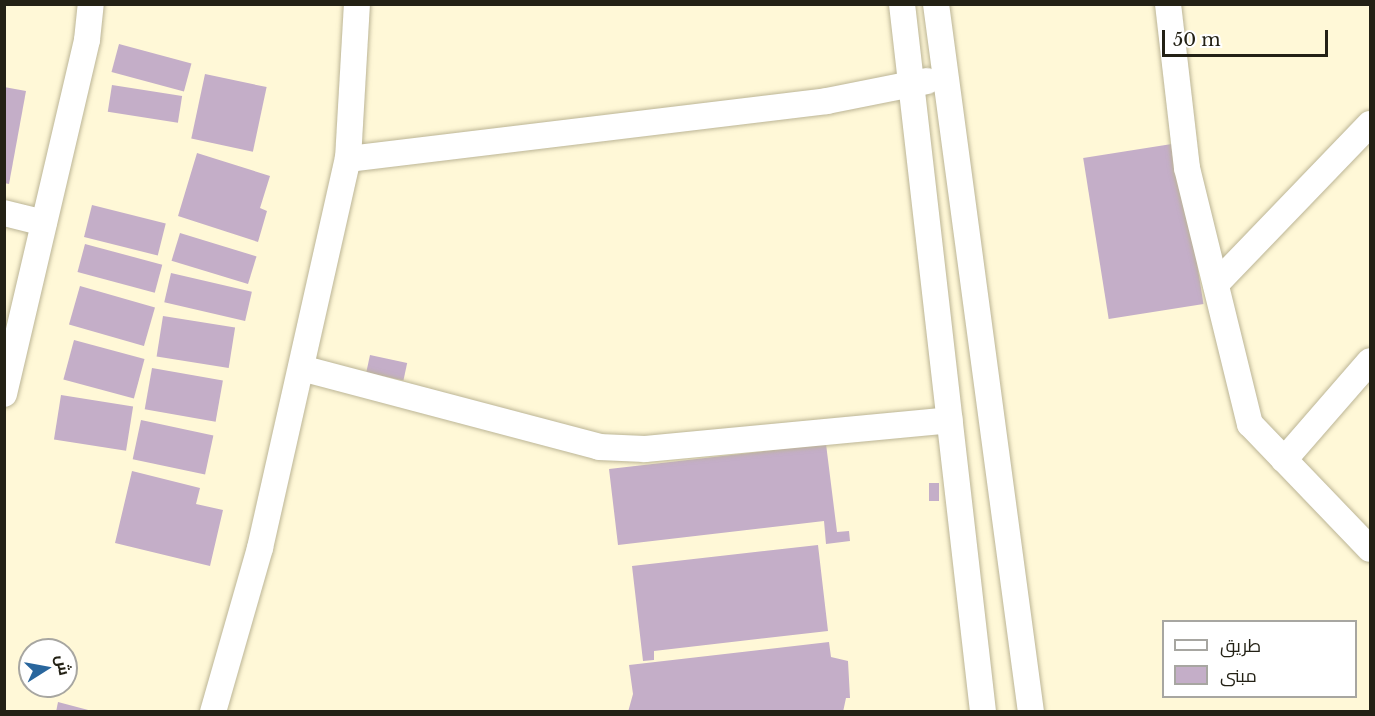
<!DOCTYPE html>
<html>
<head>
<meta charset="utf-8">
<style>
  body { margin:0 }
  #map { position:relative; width:1375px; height:716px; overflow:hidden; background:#fff8d7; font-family:"Libre Baskerville",Cairo,serif }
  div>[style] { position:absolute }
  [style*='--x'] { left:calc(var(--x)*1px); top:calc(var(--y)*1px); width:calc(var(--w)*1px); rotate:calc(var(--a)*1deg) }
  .building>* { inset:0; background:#c4aec8; transform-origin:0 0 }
  .roads { filter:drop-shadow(0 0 2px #bcb596) drop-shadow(0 0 2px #bcb596) }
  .street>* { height:26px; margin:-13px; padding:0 13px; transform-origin:13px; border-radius:13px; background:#fff }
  span { translate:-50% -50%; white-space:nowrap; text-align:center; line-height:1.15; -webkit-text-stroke:4.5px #fff; paint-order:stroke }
  .frame { position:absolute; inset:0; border:6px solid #232115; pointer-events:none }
  .legend { position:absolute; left:1162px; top:620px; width:195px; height:78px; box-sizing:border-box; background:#fff; border:2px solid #a7a6a1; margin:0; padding:8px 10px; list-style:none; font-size:18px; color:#232115 }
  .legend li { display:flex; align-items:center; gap:12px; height:30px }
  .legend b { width:30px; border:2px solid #a7a6a1 }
  .north { position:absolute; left:18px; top:638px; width:60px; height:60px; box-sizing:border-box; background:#fff; border:2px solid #a7a6a1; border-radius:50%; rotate:79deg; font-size:16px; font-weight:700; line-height:24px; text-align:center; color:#232115 }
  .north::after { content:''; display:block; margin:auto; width:21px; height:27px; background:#29669d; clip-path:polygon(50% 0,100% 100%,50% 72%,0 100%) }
  .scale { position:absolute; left:1162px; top:30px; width:166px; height:27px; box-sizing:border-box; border:3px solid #232115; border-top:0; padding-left:8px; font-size:18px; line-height:21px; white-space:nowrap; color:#232115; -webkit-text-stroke:4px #fff; paint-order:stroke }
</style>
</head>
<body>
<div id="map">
  <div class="building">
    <i style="left:119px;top:44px;width:75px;height:29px;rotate:15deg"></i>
    <i style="left:205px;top:74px;width:63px;height:66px;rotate:12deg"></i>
    <i style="left:112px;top:85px;width:71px;height:27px;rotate:9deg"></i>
    <i style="clip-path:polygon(4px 87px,26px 91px,9px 184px,4px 183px)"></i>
    <i style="left:1178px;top:143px;width:163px;height:96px;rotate:81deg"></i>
    <i style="clip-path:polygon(197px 153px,270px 176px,260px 208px,267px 211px,258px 242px,178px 216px)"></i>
    <i style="left:92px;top:205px;width:76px;height:33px;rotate:14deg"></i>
    <i style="left:180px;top:233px;width:80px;height:29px;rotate:17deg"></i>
    <i style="left:85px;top:244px;width:80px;height:29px;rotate:15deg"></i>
    <i style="left:171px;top:273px;width:83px;height:30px;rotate:13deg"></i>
    <i style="left:80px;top:286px;width:78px;height:40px;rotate:16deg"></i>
    <i style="left:163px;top:316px;width:73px;height:41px;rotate:9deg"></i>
    <i style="left:74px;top:340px;width:73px;height:41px;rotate:15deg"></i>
    <i style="left:370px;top:355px;width:38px;height:18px;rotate:12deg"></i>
    <i style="left:152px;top:368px;width:72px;height:42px;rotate:10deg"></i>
    <i style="left:61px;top:395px;width:73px;height:45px;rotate:9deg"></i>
    <i style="left:141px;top:420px;width:74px;height:40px;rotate:12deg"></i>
    <i style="clip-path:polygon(826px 444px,837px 532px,849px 531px,850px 541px,826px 544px,824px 521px,618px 545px,609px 469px)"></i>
    <i style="clip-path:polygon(132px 471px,200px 488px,196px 504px,223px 510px,210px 566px,115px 543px)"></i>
    <i style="left:929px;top:483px;width:10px;height:18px"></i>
    <i style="clip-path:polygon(818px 545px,828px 631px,654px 651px,654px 660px,643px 661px,632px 566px)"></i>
    <i style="clip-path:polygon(829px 642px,831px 657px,848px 661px,850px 698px,846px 698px,843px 712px,628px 712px,633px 694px,629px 665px)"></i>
    <i style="clip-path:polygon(58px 702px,92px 711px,92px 712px,56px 712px)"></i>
  </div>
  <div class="roads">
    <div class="street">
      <i style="--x:902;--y:4;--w:713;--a:83.47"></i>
      <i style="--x:936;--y:4;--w:714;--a:82.36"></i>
      <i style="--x:1168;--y:4;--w:165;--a:83.4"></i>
      <i style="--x:1187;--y:168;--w:264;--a:76.2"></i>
      <i style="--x:1250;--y:424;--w:173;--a:46.2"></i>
      <i style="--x:348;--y:159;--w:482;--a:-6.9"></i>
      <i style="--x:827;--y:101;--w:102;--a:-11.3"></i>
      <i style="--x:4;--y:213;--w:41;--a:14"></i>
      <i style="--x:1216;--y:284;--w:222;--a:-46.1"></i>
      <i style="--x:301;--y:368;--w:308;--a:14.8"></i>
      <i style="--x:599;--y:447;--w:46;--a:2.5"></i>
      <i style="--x:645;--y:449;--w:306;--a:-5.4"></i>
      <i style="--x:4;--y:394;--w:364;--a:-76.8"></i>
      <i style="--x:87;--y:40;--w:36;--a:-84"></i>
      <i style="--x:1284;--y:460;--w:131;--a:-49"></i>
      <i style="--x:213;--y:712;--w:171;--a:-74"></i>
      <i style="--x:260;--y:548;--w:399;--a:-77.3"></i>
      <i style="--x:348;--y:159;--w:155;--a:-86.7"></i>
    </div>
  </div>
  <div class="frame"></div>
  <ul class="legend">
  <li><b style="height:8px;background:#fff"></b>طريق</li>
  <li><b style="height:16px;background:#c4aec8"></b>مبنى</li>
  </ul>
  <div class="north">ش</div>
  <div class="scale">50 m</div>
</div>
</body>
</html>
